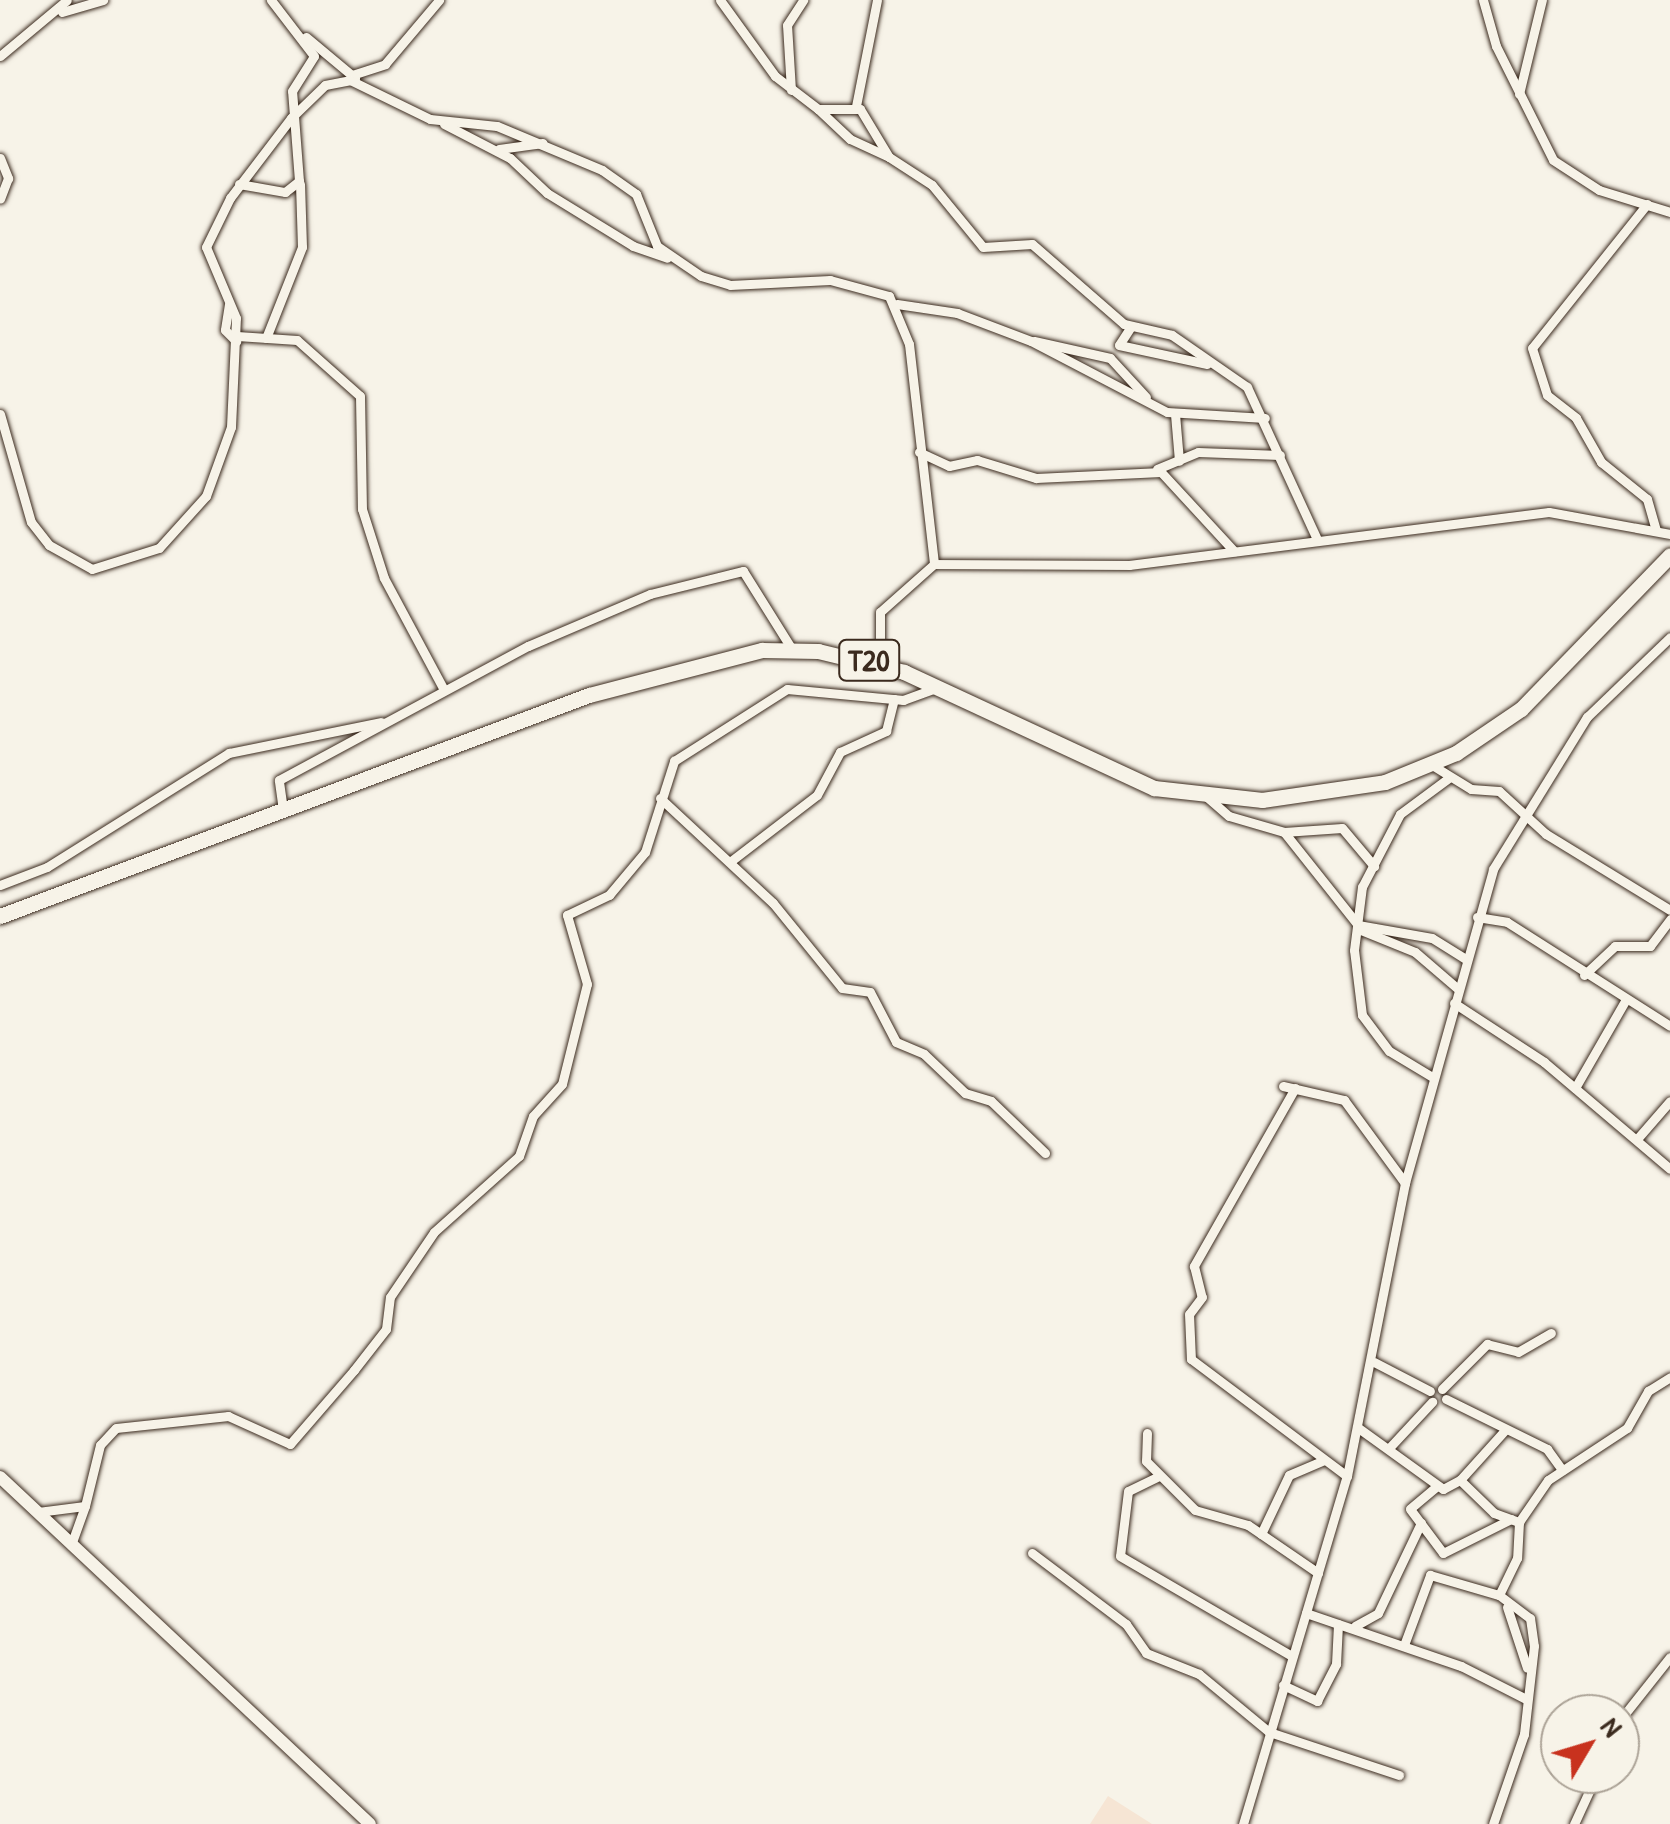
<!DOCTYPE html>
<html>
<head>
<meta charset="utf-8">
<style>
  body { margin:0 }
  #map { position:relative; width:1670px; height:1824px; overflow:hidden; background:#f7f3e8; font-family:"Patrick Hand",sans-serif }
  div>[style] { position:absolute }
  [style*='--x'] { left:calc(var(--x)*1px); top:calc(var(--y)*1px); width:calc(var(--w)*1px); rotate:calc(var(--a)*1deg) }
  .built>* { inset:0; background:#f6e5d4 }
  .roads { filter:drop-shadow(0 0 2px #3b2a1e) drop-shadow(0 0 2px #3b2a1e) }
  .street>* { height:9px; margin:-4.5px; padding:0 4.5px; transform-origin:4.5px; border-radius:4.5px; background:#f7f3e8 }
  .secondary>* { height:12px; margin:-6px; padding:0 6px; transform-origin:6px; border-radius:6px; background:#f7f3e8 }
  .primary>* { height:15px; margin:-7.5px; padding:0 7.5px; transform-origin:7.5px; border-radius:7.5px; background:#f7f3e8 }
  span { translate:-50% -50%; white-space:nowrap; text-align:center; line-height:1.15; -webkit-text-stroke:8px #f7f3e8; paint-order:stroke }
  .shield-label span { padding:2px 8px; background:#f7f3e8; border:2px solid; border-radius:8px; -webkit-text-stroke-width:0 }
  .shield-label { font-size:30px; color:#3b2a1e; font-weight:700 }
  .north { position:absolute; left:1540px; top:1694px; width:100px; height:100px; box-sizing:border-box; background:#f7f3e8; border:2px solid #aca397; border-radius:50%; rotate:52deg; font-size:28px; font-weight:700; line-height:40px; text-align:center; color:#3b2a1e }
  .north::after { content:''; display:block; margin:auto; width:35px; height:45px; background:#c8321e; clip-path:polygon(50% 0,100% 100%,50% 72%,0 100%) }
</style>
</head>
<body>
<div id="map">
  <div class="built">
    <i style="clip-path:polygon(1108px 1796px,1152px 1824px,1090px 1824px)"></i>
  </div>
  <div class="roads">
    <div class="street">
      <i style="--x:720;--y:0;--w:94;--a:54.1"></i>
      <i style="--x:775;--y:76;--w:54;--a:37.5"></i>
      <i style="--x:818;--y:109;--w:42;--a:0"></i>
      <i style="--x:860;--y:109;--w:56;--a:58.9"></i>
      <i style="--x:889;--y:157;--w:51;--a:33.1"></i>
      <i style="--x:932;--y:185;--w:80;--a:50.6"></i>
      <i style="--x:983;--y:247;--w:49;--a:-3.5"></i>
      <i style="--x:1032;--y:244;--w:122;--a:41"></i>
      <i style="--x:1124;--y:324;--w:49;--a:12.9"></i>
      <i style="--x:1172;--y:335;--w:91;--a:34.7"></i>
      <i style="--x:1247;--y:387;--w:167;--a:65.3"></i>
      <i style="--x:1483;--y:0;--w:48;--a:74.2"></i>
      <i style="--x:1496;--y:46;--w:127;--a:63.4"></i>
      <i style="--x:1553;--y:160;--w:55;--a:33.1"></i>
      <i style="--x:1599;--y:190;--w:74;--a:17.2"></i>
      <i style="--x:62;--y:12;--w:43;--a:-16.3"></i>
      <i style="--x:306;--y:37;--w:64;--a:39.9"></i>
      <i style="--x:0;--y:56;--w:87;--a:-39.9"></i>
      <i style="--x:352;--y:75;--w:35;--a:-18"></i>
      <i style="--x:385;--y:64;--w:84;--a:-49.8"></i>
      <i style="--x:791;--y:90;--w:65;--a:-93.5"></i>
      <i style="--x:787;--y:25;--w:30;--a:-57"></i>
      <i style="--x:1519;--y:94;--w:97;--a:-76.3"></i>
      <i style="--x:856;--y:106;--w:108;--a:-78.8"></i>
      <i style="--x:818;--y:109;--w:44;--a:43.2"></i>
      <i style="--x:850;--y:139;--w:43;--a:24.8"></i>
      <i style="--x:444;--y:124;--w:74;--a:27.3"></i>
      <i style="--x:510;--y:158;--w:51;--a:43.4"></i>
      <i style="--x:547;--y:193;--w:101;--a:31.6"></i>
      <i style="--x:633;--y:246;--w:36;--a:19"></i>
      <i style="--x:499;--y:149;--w:44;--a:-7.8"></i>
      <i style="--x:0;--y:158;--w:22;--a:68"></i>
      <i style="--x:8;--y:178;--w:22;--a:111"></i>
      <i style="--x:239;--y:184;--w:47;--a:9.9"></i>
      <i style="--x:285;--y:192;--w:18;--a:-38"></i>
      <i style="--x:299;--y:181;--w:90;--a:-94.4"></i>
      <i style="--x:292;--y:91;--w:41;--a:-57.8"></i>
      <i style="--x:314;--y:56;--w:71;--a:-127.5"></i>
      <i style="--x:1647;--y:204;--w:184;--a:128.6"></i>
      <i style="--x:1532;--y:348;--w:49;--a:72.3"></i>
      <i style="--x:1547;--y:395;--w:37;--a:38"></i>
      <i style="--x:1576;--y:418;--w:51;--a:60.4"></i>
      <i style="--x:1601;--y:462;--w:59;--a:38.8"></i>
      <i style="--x:1647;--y:499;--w:32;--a:74"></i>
      <i style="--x:229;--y:304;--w:26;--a:99"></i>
      <i style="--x:225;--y:330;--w:16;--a:45"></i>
      <i style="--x:897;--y:304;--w:61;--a:8.5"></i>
      <i style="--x:957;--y:313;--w:79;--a:20.7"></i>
      <i style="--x:1031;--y:341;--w:153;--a:27.6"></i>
      <i style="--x:1167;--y:412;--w:98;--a:3.5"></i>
      <i style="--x:1130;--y:328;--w:20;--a:123"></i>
      <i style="--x:1119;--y:345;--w:90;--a:12.2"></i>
      <i style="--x:237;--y:336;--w:60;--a:3.8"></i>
      <i style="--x:297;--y:340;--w:84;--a:41.6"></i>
      <i style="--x:360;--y:396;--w:113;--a:89"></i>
      <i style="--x:362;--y:509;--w:72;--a:72.3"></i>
      <i style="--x:384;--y:578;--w:127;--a:61.8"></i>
      <i style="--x:266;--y:338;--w:98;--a:-68.4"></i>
      <i style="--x:302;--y:247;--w:63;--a:-91.8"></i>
      <i style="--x:1034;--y:341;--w:78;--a:12.6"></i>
      <i style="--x:1110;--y:358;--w:53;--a:47.3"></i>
      <i style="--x:0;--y:414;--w:112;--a:74"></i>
      <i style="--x:31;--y:522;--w:29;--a:52"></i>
      <i style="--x:49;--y:545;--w:49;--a:29.2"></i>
      <i style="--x:92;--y:569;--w:70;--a:-17.4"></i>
      <i style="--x:159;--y:548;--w:70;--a:-47.9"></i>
      <i style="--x:206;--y:496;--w:73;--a:-70.1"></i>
      <i style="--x:231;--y:427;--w:109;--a:-87.4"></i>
      <i style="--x:236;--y:318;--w:77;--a:-112.9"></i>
      <i style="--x:206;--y:247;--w:55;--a:-63.9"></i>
      <i style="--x:230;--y:198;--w:101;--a:-52.7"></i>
      <i style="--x:291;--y:118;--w:47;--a:-44.1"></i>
      <i style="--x:325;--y:85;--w:25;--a:-11"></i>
      <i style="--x:350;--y:80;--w:89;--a:26"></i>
      <i style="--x:430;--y:119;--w:67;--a:6"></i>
      <i style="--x:497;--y:126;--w:114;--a:22.7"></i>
      <i style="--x:602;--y:170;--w:42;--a:35.2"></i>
      <i style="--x:636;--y:194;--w:56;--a:68"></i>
      <i style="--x:657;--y:246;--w:53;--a:34.3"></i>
      <i style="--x:701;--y:276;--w:30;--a:17"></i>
      <i style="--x:730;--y:285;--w:100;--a:-2.9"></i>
      <i style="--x:830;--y:280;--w:61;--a:15.2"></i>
      <i style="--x:889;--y:296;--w:52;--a:67.4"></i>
      <i style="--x:909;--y:344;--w:221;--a:83.5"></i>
      <i style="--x:934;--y:564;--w:72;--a:138.4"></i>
      <i style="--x:880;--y:612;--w:52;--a:90"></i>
      <i style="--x:1175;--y:414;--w:47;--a:85.1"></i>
      <i style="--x:919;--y:452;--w:33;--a:25"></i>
      <i style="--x:949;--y:466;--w:29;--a:-12"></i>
      <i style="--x:977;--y:460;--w:62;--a:17"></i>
      <i style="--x:1036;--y:478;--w:125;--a:-2.7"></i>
      <i style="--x:1161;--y:472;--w:108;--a:47.3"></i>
      <i style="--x:1157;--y:469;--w:44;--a:-22.5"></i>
      <i style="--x:1198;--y:452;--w:82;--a:2.1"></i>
      <i style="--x:934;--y:564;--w:195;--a:0.3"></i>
      <i style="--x:1129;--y:565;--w:423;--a:-7.2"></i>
      <i style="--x:1549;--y:512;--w:123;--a:10.3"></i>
      <i style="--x:1432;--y:765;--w:46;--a:31.6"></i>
      <i style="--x:1471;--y:789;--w:28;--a:4"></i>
      <i style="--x:1499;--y:791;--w:64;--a:42.5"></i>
      <i style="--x:1546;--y:834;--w:145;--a:31.5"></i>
      <i style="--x:1207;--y:797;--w:29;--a:41"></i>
      <i style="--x:1229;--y:816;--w:57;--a:16.2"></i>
      <i style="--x:1284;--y:832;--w:119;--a:51.5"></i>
      <i style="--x:1358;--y:925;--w:75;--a:10"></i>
      <i style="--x:1432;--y:938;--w:39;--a:32"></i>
      <i style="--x:660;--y:798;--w:154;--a:42.9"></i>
      <i style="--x:773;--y:903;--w:109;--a:50.9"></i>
      <i style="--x:842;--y:988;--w:28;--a:8"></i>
      <i style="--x:870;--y:992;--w:56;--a:62.5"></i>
      <i style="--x:896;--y:1042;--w:30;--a:23"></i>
      <i style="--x:924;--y:1054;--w:57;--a:43.6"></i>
      <i style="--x:965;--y:1093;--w:27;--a:17"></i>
      <i style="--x:991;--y:1101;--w:75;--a:43.9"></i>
      <i style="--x:283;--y:810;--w:30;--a:-98"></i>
      <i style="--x:279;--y:780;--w:283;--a:-28.3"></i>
      <i style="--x:528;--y:646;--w:133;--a:-23.1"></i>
      <i style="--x:650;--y:594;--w:96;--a:-13.9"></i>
      <i style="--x:743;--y:571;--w:94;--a:58"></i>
      <i style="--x:1284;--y:832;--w:58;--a:-3.9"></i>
      <i style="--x:1342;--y:828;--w:50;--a:49.9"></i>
      <i style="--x:731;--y:861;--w:108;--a:-37.5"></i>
      <i style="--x:817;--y:795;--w:49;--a:-61.9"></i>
      <i style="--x:840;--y:752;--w:51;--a:-24.5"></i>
      <i style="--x:886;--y:731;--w:33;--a:-76"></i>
      <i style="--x:0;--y:885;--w:50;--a:-21"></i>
      <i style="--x:47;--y:867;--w:215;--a:-32.1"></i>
      <i style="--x:229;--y:753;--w:155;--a:-11.5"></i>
      <i style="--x:1477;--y:917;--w:30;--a:9"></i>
      <i style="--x:1507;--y:922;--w:193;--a:32.5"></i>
      <i style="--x:1361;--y:930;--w:58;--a:22.2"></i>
      <i style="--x:1415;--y:952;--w:57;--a:40.7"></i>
      <i style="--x:1584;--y:975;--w:42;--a:-43.1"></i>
      <i style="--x:1615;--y:946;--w:35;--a:0"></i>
      <i style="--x:1650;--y:946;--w:34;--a:-53"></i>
      <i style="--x:1454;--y:1003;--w:108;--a:33.2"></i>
      <i style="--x:1544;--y:1062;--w:165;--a:40.3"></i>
      <i style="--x:1434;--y:1078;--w:52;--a:-149"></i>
      <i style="--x:1389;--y:1051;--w:45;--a:-126.9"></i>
      <i style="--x:1362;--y:1015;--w:65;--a:-97"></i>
      <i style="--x:1354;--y:950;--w:64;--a:-82.8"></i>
      <i style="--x:1362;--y:887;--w:82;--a:-62.5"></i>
      <i style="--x:1400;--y:814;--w:62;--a:-36.5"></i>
      <i style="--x:1283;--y:1086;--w:63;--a:12.9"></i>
      <i style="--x:1344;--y:1100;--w:103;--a:53.7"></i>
      <i style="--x:1295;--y:1088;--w:205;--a:119.6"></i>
      <i style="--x:1194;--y:1266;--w:32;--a:76"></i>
      <i style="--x:1202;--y:1297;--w:21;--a:127"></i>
      <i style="--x:1189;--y:1314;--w:45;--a:87.5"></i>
      <i style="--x:1191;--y:1359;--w:195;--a:36.9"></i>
      <i style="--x:1575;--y:1088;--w:100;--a:-60.1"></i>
      <i style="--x:1637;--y:1139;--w:50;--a:-49"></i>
      <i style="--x:1374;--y:1362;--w:63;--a:27.4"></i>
      <i style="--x:1442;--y:1389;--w:64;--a:-45"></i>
      <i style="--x:1487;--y:1344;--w:32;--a:14"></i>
      <i style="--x:1518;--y:1352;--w:38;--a:-30"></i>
      <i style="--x:1446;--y:1399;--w:113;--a:26.3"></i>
      <i style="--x:1547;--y:1449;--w:26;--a:54"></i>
      <i style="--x:1357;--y:1427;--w:106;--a:35.8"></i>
      <i style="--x:1443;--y:1489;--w:19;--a:-28"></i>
      <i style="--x:1460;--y:1480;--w:47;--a:44.1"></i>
      <i style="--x:1494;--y:1513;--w:27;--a:20"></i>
      <i style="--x:1519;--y:1522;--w:36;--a:93"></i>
      <i style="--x:1517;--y:1558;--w:41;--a:115.9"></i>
      <i style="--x:1499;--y:1595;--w:39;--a:37"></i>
      <i style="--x:1530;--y:1618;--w:28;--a:82"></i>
      <i style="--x:1534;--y:1646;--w:89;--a:96.5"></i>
      <i style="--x:1524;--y:1734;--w:95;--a:109"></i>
      <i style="--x:1147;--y:1433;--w:28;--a:92"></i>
      <i style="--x:1146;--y:1461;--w:69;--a:45"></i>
      <i style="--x:1195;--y:1510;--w:55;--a:15.8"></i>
      <i style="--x:1248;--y:1525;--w:85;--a:34.4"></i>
      <i style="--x:1390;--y:1447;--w:62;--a:-47"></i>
      <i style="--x:1159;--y:1476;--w:34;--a:154"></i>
      <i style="--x:1128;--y:1491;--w:65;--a:97"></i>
      <i style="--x:1120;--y:1556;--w:199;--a:30.2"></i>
      <i style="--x:1460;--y:1480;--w:67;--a:-48"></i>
      <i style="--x:1437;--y:1486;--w:35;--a:140"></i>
      <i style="--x:1410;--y:1509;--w:55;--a:53.1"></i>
      <i style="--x:1443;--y:1553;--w:76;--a:-26.6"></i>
      <i style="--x:38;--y:1512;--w:47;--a:-7.3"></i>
      <i style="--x:85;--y:1506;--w:63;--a:-76.2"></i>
      <i style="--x:100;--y:1445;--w:23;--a:-47"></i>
      <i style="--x:116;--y:1428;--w:113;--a:-6.1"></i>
      <i style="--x:228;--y:1416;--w:68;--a:24.3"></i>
      <i style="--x:290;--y:1444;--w:98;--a:-49.1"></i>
      <i style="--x:354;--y:1370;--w:52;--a:-52"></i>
      <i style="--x:386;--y:1329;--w:32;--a:-83"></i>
      <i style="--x:390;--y:1297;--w:78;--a:-55.9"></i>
      <i style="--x:434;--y:1232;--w:114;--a:-41.8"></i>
      <i style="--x:519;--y:1156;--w:42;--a:-70.7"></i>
      <i style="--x:533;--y:1116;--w:43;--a:-47.8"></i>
      <i style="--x:562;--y:1084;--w:103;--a:-76"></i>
      <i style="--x:587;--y:984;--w:72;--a:-106.2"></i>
      <i style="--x:567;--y:915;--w:47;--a:-25.5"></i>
      <i style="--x:609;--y:895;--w:56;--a:-50.1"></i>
      <i style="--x:645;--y:852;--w:96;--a:-72.3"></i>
      <i style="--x:674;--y:761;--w:134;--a:-32.5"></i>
      <i style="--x:787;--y:689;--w:117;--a:5.4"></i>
      <i style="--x:903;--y:700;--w:35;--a:-20"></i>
      <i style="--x:1519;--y:1522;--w:51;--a:-55.4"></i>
      <i style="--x:1548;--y:1480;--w:95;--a:-33.4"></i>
      <i style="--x:1627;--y:1428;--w:43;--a:-60.4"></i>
      <i style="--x:1648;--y:1391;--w:26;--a:-32"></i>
      <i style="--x:1261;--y:1534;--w:65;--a:-64.6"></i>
      <i style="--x:1289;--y:1475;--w:38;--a:-23"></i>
      <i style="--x:71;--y:1545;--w:41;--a:-70.3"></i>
      <i style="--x:1032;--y:1553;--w:118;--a:37.1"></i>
      <i style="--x:1126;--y:1624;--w:35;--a:55"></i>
      <i style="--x:1146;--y:1653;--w:57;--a:21.6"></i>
      <i style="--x:1199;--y:1674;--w:91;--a:39.6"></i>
      <i style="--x:1269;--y:1732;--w:137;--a:18.3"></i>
      <i style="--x:1507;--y:1607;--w:64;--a:71.8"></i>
      <i style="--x:1306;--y:1613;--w:164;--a:18.9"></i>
      <i style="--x:1461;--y:1666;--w:71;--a:26.9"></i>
      <i style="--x:1355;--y:1626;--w:26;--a:-29"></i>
      <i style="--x:1378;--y:1613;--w:100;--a:-64.5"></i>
      <i style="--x:1404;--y:1645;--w:75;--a:-69.6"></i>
      <i style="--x:1430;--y:1575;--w:72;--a:16.2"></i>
      <i style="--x:1283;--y:1685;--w:38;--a:25"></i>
      <i style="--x:1317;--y:1701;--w:42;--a:-62.8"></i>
      <i style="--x:1336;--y:1664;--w:40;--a:-87.1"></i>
      <i style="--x:1620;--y:1720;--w:80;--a:-51.6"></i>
      <i style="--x:1243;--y:1824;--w:363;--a:-73.4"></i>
      <i style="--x:1347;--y:1476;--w:299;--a:-78.8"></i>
      <i style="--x:1405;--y:1183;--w:326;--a:-74.3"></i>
      <i style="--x:1493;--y:869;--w:179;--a:-58.3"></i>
      <i style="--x:1587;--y:717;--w:115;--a:-43.9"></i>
      <i style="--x:1574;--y:1824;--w:55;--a:-65.3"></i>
    </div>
    <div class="secondary">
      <i style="--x:0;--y:1477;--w:507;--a:43.16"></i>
    </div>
    <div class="primary">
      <i style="--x:0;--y:916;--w:629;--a:-20.57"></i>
      <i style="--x:589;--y:695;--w:179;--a:-14.6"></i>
      <i style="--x:762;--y:650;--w:56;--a:1"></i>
      <i style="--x:818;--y:651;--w:89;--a:13.7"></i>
      <i style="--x:904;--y:672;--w:276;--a:24.9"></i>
      <i style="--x:1154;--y:788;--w:109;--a:6.3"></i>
      <i style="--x:1262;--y:800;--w:124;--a:-8.3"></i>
      <i style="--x:1385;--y:782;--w:77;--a:-22.2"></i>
      <i style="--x:1456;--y:753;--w:78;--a:-34.1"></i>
      <i style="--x:1521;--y:709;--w:214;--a:-45.9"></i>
    </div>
  </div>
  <div class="shield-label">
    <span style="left:869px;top:660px">T20</span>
  </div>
  <div class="north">N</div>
</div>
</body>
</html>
